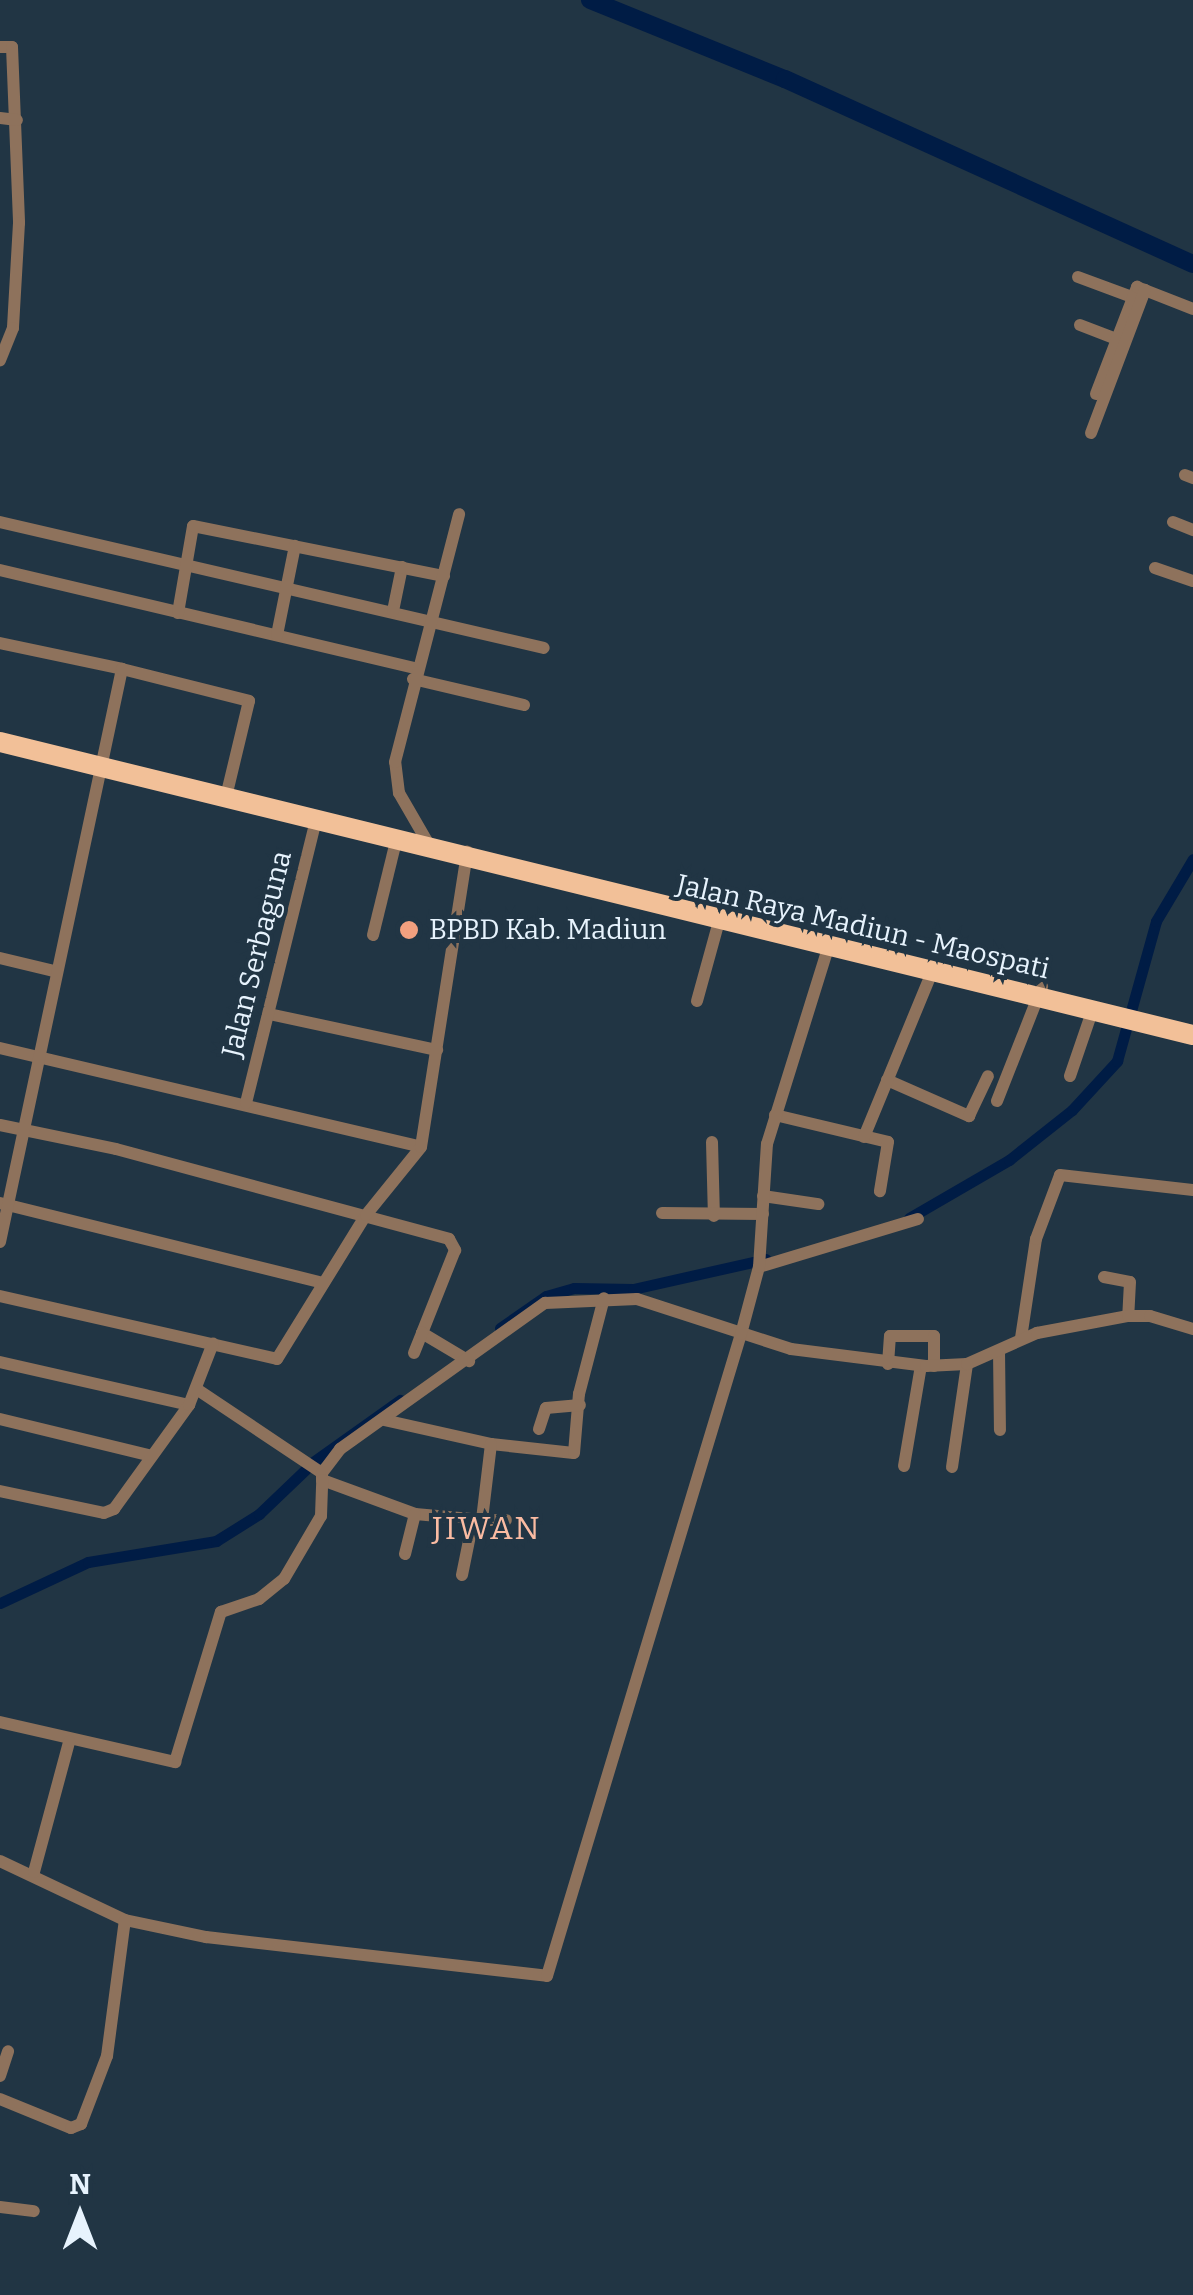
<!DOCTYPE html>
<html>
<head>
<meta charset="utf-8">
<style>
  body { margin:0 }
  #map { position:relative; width:1193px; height:2295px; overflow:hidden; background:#213544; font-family:Bitter,serif }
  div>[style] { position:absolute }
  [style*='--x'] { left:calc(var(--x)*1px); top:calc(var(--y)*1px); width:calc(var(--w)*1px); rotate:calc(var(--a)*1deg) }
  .canal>* { height:11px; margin:-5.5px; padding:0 5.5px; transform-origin:5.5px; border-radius:5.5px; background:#001c45 }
  .river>* { height:18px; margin:-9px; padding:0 9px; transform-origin:9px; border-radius:9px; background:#001c45 }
  .minor>* { height:12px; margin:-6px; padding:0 6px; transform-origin:6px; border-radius:6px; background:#8e725c }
  .trunk>* { height:20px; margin:-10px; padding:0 10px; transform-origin:10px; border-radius:10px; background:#f2c098 }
  .dots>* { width:28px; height:28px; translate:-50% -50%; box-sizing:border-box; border:5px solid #213544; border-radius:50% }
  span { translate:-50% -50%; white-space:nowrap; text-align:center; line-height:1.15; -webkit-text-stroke:8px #213544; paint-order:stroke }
  .street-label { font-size:28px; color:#e7f3fd }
  .poi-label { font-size:28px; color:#e7f3fd }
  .left { translate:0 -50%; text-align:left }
  .quarter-label { font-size:32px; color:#fabba2; letter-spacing:2.5px }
  .north { position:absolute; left:30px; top:2165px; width:100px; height:100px; -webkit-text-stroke:8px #213544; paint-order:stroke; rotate:0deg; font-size:28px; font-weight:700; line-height:40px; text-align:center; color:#e7f3fd }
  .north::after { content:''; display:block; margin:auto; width:35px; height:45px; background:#e7f3fd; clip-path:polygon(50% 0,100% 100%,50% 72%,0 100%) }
</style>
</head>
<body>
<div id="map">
  <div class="canal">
    <i style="--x:909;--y:1218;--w:116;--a:-30.1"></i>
    <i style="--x:1009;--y:1160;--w:80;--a:-38.4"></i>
    <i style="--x:1072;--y:1110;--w:67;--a:-47.4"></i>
    <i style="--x:1117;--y:1061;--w:145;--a:-74.4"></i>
    <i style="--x:1156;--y:921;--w:72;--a:-59.2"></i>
    <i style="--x:500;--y:1328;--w:56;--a:-34.8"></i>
    <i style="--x:546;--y:1296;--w:29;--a:-16"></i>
    <i style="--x:574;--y:1288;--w:59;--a:1"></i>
    <i style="--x:633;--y:1289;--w:136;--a:-12.7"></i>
    <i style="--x:313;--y:1462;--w:107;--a:-35.5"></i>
    <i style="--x:0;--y:1603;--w:97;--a:-25"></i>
    <i style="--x:88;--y:1562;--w:130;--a:-9.3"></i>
    <i style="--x:216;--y:1541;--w:51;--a:-32.1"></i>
    <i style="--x:259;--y:1514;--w:64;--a:-43.7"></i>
  </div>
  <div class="river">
    <i style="--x:590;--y:0;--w:210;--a:22.1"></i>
    <i style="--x:785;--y:79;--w:448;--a:24.4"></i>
  </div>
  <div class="minor">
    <i style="--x:0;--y:47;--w:12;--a:0"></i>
    <i style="--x:12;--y:47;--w:176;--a:87.7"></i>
    <i style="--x:19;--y:223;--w:105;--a:93.3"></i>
    <i style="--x:13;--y:328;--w:35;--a:112"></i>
    <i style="--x:0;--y:118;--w:17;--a:7"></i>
    <i style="--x:1078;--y:277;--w:63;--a:20.4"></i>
    <i style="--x:1080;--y:325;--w:47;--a:21.1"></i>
    <i style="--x:1096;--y:394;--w:115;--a:-69"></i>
    <i style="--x:1137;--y:287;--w:60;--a:21.4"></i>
    <i style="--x:1091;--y:433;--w:153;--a:-69.3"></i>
    <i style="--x:1185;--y:475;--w:9;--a:21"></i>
    <i style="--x:0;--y:522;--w:558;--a:13.04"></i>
    <i style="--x:1173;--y:522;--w:22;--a:22"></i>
    <i style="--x:1155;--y:568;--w:40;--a:18.9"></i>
    <i style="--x:0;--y:570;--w:427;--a:13.3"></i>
    <i style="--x:393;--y:611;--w:45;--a:-78.4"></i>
    <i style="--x:178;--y:613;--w:88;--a:-80.2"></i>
    <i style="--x:193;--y:526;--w:256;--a:11.3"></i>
    <i style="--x:277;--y:635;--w:91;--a:-78.6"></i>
    <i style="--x:0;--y:643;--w:125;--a:12"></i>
    <i style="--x:413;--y:679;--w:114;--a:13.2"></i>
    <i style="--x:428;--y:843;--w:58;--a:-120.1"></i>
    <i style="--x:399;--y:793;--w:31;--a:-97"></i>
    <i style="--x:395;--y:762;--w:256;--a:-75.5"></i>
    <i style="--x:373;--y:935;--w:101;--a:-76.2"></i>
    <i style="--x:0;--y:958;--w:56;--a:13.5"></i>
    <i style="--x:697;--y:1001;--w:83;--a:-74.6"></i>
    <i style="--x:269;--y:1014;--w:172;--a:12.1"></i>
    <i style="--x:0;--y:1048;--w:432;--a:13.2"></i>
    <i style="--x:1070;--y:1076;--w:71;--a:-71.1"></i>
    <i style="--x:887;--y:1080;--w:90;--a:23.7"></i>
    <i style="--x:969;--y:1116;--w:44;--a:-64.6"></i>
    <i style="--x:997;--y:1101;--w:123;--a:-68.5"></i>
    <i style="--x:246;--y:1103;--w:295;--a:-76.1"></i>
    <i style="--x:775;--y:1115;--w:116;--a:13.4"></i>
    <i style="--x:888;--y:1142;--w:50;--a:99.3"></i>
    <i style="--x:0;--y:1125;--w:118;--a:11.7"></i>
    <i style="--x:116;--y:1149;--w:345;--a:15.1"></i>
    <i style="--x:449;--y:1239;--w:13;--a:61"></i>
    <i style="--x:455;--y:1250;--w:89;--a:111.7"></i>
    <i style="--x:422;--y:1333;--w:55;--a:30.8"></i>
    <i style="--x:864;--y:1137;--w:178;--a:-67.6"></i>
    <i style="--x:712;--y:1142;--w:74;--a:88.5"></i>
    <i style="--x:763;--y:1196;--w:56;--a:8.3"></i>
    <i style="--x:0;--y:1203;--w:333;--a:13.9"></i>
    <i style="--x:662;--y:1213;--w:101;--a:0.6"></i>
    <i style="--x:0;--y:1242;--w:586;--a:-77.98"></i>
    <i style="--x:122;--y:669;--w:131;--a:14.1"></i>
    <i style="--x:249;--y:701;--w:99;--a:103.5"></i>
    <i style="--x:759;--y:1267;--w:166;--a:-16.8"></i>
    <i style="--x:1104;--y:1277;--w:26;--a:11"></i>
    <i style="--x:1130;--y:1282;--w:34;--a:93"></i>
    <i style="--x:0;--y:1296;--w:284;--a:12.8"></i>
    <i style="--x:277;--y:1359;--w:169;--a:-58.3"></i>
    <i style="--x:366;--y:1215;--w:87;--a:-51"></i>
    <i style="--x:421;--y:1147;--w:299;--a:-81.1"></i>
    <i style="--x:1021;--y:1338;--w:100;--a:-81.4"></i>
    <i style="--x:1036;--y:1239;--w:68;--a:-69.4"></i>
    <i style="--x:1060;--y:1175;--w:134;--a:6.4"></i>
    <i style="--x:999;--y:1351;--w:79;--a:89.3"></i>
    <i style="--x:414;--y:1353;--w:22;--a:-68"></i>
    <i style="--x:0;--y:1362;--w:194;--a:12.8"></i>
    <i style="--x:888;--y:1364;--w:28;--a:-86"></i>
    <i style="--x:890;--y:1336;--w:44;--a:0"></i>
    <i style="--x:934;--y:1336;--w:30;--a:90"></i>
    <i style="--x:198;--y:1390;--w:149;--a:33.8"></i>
    <i style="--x:0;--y:1419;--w:156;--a:13.7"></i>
    <i style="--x:384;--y:1420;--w:110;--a:12.6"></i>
    <i style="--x:491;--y:1444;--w:83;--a:6.2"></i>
    <i style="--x:574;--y:1453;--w:59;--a:-85.2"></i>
    <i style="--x:579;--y:1394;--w:99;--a:-75.4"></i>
    <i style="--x:539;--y:1429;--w:22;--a:-72"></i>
    <i style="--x:546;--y:1408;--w:34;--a:-5"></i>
    <i style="--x:491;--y:1444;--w:77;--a:96.8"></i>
    <i style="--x:482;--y:1520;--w:24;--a:0"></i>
    <i style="--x:904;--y:1466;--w:101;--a:-80.4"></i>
    <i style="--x:952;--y:1467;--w:104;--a:-81.7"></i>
    <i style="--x:0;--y:1491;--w:106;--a:11.9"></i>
    <i style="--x:104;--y:1513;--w:11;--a:-22"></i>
    <i style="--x:114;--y:1509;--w:128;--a:-54.2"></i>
    <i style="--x:189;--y:1405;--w:66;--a:-68.8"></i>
    <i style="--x:482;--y:1520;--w:67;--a:-174.9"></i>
    <i style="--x:415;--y:1514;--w:99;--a:-159.9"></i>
    <i style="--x:322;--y:1480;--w:7;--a:-90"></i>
    <i style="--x:322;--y:1473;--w:30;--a:-53"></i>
    <i style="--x:340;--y:1449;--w:252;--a:-35.5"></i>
    <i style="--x:545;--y:1303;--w:92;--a:-2.5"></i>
    <i style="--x:637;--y:1299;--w:162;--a:18"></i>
    <i style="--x:791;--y:1349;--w:136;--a:7.2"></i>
    <i style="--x:926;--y:1366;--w:41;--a:-2.8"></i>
    <i style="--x:967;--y:1364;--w:77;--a:-23.9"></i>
    <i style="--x:1037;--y:1333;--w:93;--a:-10.6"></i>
    <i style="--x:1128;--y:1316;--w:22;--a:0"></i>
    <i style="--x:1150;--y:1316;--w:45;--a:16.8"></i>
    <i style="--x:405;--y:1554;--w:41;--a:-76"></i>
    <i style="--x:462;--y:1575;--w:55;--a:-78.5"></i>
    <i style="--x:0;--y:1722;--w:180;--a:12.9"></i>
    <i style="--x:175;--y:1762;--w:157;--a:-73"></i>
    <i style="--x:221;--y:1612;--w:40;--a:-18.9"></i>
    <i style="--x:259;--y:1599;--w:32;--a:-39"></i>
    <i style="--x:284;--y:1579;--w:73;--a:-59.6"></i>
    <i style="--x:321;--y:1516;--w:36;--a:-88"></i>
    <i style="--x:0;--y:1861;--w:138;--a:25.3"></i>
    <i style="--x:125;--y:1920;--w:83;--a:11.9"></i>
    <i style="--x:206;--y:1937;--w:343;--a:6.5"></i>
    <i style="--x:547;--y:1976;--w:671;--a:-73.19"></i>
    <i style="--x:741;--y:1334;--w:69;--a:-75"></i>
    <i style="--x:759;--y:1267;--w:123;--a:-86.3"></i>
    <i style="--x:767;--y:1144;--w:205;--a:-72.7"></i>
    <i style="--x:34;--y:1872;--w:135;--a:-74.9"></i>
    <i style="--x:0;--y:2076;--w:26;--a:-72"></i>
    <i style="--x:0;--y:2099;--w:77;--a:22.2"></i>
    <i style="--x:71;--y:2128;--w:11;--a:-22"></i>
    <i style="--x:81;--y:2124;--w:73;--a:-69.1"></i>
    <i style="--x:107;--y:2056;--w:137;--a:-82.5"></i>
    <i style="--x:0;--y:2207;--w:34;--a:7"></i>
  </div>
  <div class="trunk">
    <i style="--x:0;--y:742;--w:1228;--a:13.8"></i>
  </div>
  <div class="dots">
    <i style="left:409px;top:930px;background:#f2a07f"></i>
  </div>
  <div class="street-label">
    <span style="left:863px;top:927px;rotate:13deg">Jalan Raya Madiun - Maospati</span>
    <span style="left:257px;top:954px;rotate:-76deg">Jalan Serbaguna</span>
  </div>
  <div class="poi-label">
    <span class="left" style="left:429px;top:930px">BPBD Kab. Madiun</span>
  </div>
  <div class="quarter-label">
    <span style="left:487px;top:1528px">JIWAN</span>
  </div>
  <div class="north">N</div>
</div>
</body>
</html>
